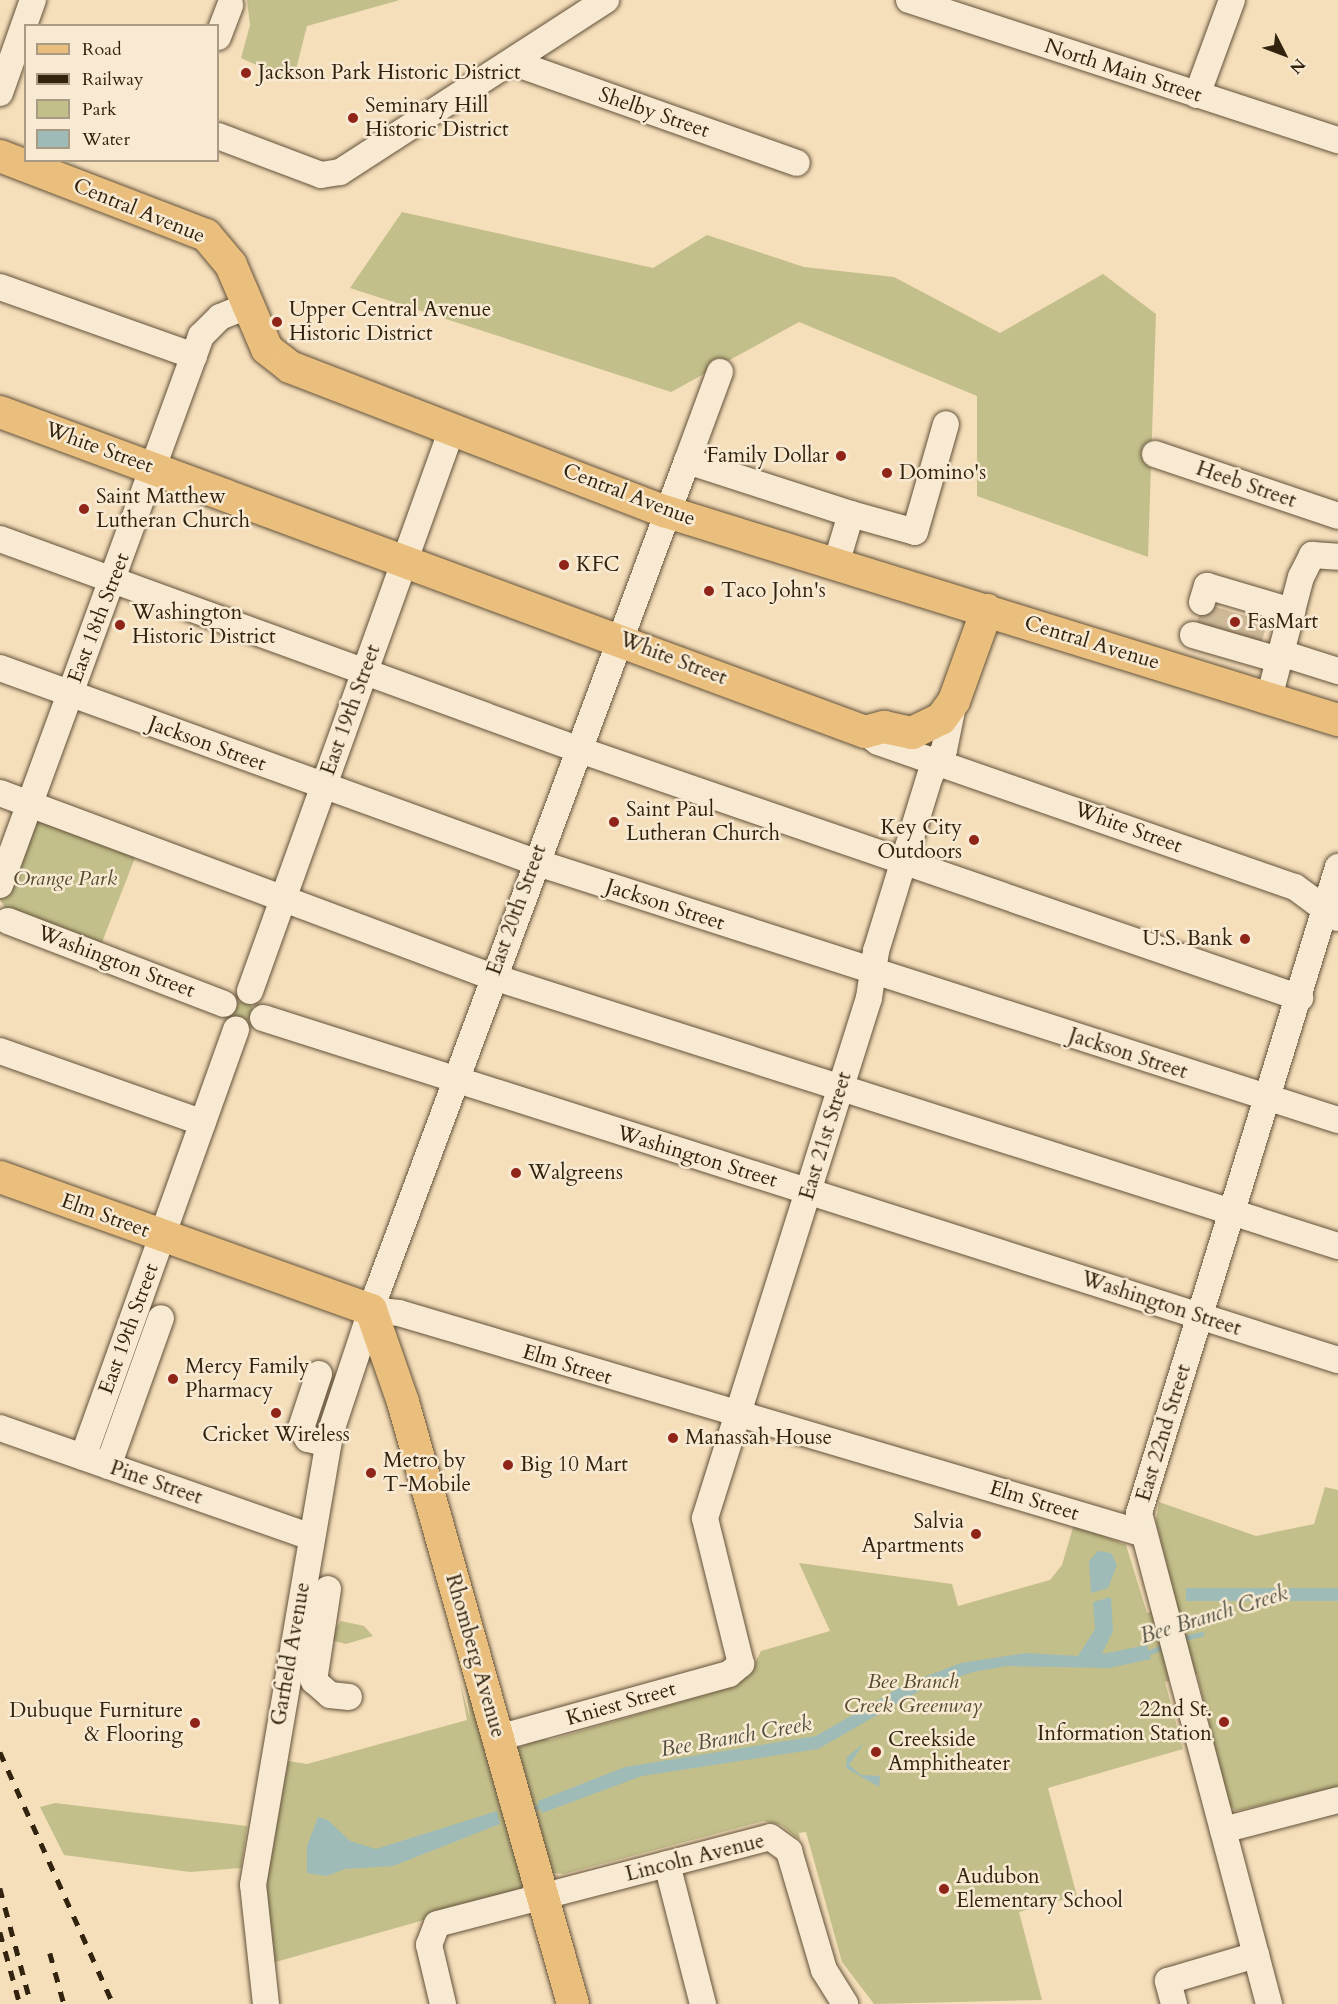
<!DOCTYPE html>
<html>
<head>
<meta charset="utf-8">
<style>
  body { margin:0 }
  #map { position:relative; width:1338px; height:2004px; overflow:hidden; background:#f5deba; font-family:Cardo,serif }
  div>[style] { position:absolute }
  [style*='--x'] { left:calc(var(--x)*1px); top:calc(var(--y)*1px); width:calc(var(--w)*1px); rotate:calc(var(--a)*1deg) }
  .green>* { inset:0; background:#c3bf8b }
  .round { border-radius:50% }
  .water>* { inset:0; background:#9ebbb7; transform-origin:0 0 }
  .stream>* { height:5px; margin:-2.5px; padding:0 2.5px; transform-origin:2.5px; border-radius:2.5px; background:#9ebbb7 }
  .minor-tunnel>* { height:26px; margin-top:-13px; transform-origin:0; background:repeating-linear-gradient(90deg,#ceb998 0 26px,transparent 0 39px) }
  .roads { filter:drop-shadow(0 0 2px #63523a) drop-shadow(0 0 2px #63523a) }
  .minor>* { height:26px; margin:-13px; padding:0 13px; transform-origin:13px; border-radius:13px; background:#f8ead2 }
  .major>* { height:32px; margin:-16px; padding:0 16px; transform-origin:16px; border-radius:16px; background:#eabf7d }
  .rail>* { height:4.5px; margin-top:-2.25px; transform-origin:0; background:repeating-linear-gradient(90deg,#32230f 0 10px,transparent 0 20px) }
  .dots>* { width:16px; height:16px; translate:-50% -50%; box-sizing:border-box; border:3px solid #f8ead2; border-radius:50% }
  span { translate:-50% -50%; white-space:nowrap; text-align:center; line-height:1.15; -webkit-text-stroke:5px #f8ead2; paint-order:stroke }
  .street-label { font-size:21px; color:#32230f }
  .poi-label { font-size:21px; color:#32230f }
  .left { translate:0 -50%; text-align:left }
  .right { translate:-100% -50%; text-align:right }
  .park-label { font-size:21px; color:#564a2e; font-style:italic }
  .water-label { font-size:22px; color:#525141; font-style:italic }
  .legend { position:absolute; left:24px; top:24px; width:195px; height:138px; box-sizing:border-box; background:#f8ead2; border:2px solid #a99a84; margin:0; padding:8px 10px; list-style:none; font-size:18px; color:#32230f }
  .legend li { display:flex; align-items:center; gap:12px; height:30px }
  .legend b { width:30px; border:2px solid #a99a84 }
  .north { position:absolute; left:1254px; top:24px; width:60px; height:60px; -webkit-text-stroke:4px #f8ead2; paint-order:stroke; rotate:132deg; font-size:16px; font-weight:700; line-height:24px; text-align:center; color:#32230f }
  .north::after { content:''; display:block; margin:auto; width:21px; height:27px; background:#32230f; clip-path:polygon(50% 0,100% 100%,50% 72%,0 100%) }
</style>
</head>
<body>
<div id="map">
  <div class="green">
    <i style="clip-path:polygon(247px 0,400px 0,307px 26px,293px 81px,241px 58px,250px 25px)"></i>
    <i style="clip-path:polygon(402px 212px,653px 268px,707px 235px,804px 267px,894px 277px,1000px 333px,1103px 274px,1156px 314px,1148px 557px,977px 496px,977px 396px,799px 322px,671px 392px,350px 288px)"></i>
    <i style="clip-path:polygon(30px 804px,140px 845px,97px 955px,8px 913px,0 899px,0 885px)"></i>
    <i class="round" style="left:233px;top:1001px;width:20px;height:20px"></i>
    <i style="clip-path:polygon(1325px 1487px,1338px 1490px,1338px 1787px,1236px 1811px,1229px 1805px,1197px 1674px,1165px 1682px,1183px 1749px,1048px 1788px,1077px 1896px,1019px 1912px,1042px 2000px,874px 2004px,842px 1962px,806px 1832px,799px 1833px,800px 1840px,781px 1825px,764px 1821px,564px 1874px,551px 1873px,527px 1891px,272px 1963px,266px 1886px,288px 1761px,307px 1764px,467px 1720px,460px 1682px,470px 1719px,465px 1682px,517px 1749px,539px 1738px,550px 1740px,736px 1686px,749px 1675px,761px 1651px,830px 1631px,799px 1563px,952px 1584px,958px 1606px,1050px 1580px,1062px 1565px,1074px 1524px,1126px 1545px,1147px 1613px,1177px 1604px,1156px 1522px,1159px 1502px,1256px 1536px,1314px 1524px)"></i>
    <i style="clip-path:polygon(341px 1621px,364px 1626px,373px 1636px,346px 1644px,327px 1639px)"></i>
    <i style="clip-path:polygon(55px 1803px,247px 1826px,241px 1868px,190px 1872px,64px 1855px,40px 1807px)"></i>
  </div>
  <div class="water">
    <i style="clip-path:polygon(1098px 1551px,1111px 1553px,1117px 1565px,1108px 1588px,1091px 1593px,1089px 1561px)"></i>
    <i style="left:1338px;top:1588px;width:13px;height:152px;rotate:90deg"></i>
    <i style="clip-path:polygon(1111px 1597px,1113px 1631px,1102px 1654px,1147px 1645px,1151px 1659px,1109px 1668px,1007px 1666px,973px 1672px,921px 1690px,818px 1749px,642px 1776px,542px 1813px,538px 1801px,625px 1767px,816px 1736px,906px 1684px,961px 1663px,1026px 1653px,1078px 1656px,1095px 1629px,1093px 1602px)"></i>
    <i style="clip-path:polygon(864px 1743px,849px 1765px,861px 1775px,880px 1776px,879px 1787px,846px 1768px,847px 1757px)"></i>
    <i style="clip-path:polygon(497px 1811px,500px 1824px,393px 1866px,345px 1869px,327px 1876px,307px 1873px,307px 1846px,318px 1817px,328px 1820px,350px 1841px,376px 1849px)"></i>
  </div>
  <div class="stream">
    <i style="--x:1181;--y:1639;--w:21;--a:-14"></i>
    <i style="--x:1145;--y:1654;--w:24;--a:-22"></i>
    <i style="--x:527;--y:1810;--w:21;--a:-17"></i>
  </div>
  <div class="minor-tunnel">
    <i style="--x:1209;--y:628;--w:22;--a:-74"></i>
    <i style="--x:1229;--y:634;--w:22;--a:-74"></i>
    <i style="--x:1248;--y:641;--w:23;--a:-72"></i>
  </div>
  <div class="roads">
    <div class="minor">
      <i style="--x:909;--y:0;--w:451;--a:18.1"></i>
      <i style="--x:218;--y:37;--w:34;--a:-69"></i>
      <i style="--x:512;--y:62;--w:302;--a:19.5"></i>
      <i style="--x:0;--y:93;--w:99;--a:-70.5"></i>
      <i style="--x:1197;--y:95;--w:101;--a:-69.8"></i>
      <i style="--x:218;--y:136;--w:110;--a:20.7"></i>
      <i style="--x:321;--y:175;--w:19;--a:-9"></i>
      <i style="--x:340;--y:172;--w:317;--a:-32.9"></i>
      <i style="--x:0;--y:287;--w:206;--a:19.6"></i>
      <i style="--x:1155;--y:454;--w:193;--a:18.7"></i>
      <i style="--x:687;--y:461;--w:95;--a:-69.7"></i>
      <i style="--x:851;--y:514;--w:66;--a:15.7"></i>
      <i style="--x:915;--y:532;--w:112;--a:-74"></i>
      <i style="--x:0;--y:539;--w:614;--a:20"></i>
      <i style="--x:577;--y:749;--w:765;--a:19"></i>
      <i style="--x:1202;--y:602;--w:17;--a:-73"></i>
      <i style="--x:1207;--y:586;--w:89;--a:16.4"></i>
      <i style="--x:1193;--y:635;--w:90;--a:16.2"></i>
      <i style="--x:1281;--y:653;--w:60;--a:17.5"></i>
      <i style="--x:0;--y:668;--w:569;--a:19.93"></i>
      <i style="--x:535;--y:862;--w:843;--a:17.81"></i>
      <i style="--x:1269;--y:698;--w:125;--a:-75.2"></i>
      <i style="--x:1301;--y:577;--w:25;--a:-63"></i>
      <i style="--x:1312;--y:555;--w:26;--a:4"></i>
      <i style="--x:865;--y:732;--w:16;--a:38"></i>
      <i style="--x:878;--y:742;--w:441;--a:19.2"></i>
      <i style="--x:1295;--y:887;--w:52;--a:36.4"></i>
      <i style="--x:0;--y:793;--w:526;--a:20.47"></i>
      <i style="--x:493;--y:977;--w:887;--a:17.66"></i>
      <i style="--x:0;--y:885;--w:585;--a:-69.89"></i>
      <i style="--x:201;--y:336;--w:27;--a:-45"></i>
      <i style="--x:220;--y:317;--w:29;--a:-22"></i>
      <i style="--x:8;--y:921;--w:231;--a:21"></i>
      <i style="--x:250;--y:991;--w:597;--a:-70.23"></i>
      <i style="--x:263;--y:1018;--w:1128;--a:17.65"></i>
      <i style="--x:0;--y:1051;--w:215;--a:19.5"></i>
      <i style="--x:371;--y:1310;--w:28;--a:6"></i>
      <i style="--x:399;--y:1313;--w:774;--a:16.51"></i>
      <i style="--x:319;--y:1374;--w:57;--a:108.4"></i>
      <i style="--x:301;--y:1428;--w:13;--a:58"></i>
      <i style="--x:308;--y:1439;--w:21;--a:14"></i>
      <i style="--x:0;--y:1428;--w:330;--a:19.3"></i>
      <i style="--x:83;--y:1457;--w:454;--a:-70.3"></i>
      <i style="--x:108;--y:1466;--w:157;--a:-70.3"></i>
      <i style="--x:328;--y:1589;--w:93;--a:98.7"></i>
      <i style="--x:314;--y:1681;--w:21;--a:41"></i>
      <i style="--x:330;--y:1695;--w:19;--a:6"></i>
      <i style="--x:498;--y:1738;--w:240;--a:-15.5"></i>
      <i style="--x:729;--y:1674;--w:16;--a:-40"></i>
      <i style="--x:741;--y:1664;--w:150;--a:-103.9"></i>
      <i style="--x:705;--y:1518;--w:545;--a:-72.5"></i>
      <i style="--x:869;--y:998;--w:48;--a:-81.5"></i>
      <i style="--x:876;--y:951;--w:183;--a:-72.9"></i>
      <i style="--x:930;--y:776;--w:30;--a:-62"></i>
      <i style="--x:944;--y:750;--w:50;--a:-78.5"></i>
      <i style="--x:1223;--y:1830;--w:119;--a:-14.6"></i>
      <i style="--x:667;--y:1864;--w:145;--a:75.6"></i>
      <i style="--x:266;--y:2004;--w:120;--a:-96.2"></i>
      <i style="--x:253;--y:1885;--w:458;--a:-80.3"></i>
      <i style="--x:330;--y:1434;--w:152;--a:-71.6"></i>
      <i style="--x:378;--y:1290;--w:885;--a:-69.56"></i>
      <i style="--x:687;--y:461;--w:172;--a:17.9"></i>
      <i style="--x:851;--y:514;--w:52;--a:106.7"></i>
      <i style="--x:443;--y:2004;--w:61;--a:-103.3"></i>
      <i style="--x:429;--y:1945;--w:22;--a:-69"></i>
      <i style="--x:437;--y:1924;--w:344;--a:-14.6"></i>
      <i style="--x:770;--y:1837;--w:24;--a:36"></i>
      <i style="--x:789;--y:1851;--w:124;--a:73.6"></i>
      <i style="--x:824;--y:1970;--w:40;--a:58"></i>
      <i style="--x:1174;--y:2004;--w:24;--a:-105"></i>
      <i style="--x:1168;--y:1981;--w:92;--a:-16.5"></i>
      <i style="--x:1269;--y:2004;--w:508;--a:-104.83"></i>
      <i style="--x:1139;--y:1513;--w:676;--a:-72.88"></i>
    </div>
    <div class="major">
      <i style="--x:0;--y:156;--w:221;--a:21"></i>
      <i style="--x:206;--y:235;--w:39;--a:50"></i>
      <i style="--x:231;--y:265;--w:91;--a:66.8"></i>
      <i style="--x:267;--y:349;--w:29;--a:38"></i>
      <i style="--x:290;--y:367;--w:401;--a:21.1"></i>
      <i style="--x:664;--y:511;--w:706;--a:17.23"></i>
      <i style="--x:0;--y:412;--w:922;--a:20.3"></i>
      <i style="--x:865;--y:732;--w:20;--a:-15"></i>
      <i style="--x:884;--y:727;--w:29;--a:12"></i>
      <i style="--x:912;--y:733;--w:32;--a:-26"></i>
      <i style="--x:941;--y:719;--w:22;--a:-54"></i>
      <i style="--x:954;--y:701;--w:97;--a:-70.1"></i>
      <i style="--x:0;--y:1177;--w:394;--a:19.7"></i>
      <i style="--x:371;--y:1310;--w:97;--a:70.8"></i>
      <i style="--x:403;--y:1402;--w:626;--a:74.23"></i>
    </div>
  </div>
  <div class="rail">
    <i style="--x:0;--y:1752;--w:276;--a:65.8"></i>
    <i style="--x:0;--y:1888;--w:120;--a:75"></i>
    <i style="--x:0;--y:1932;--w:75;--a:74.5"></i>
    <i style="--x:50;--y:1953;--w:53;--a:74.6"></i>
  </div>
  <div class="dots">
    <i style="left:246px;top:73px;background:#8f2418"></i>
    <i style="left:353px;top:118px;background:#8f2418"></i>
    <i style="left:277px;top:322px;background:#8f2418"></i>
    <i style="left:841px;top:456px;background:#8f2418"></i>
    <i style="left:887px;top:473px;background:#8f2418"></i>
    <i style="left:84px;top:509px;background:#8f2418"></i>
    <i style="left:564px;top:565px;background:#8f2418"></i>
    <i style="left:709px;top:591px;background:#8f2418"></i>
    <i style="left:1235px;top:622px;background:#8f2418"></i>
    <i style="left:120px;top:625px;background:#8f2418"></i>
    <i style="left:614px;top:822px;background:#8f2418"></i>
    <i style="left:974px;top:840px;background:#8f2418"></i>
    <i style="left:1245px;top:939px;background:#8f2418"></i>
    <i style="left:516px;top:1173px;background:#8f2418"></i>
    <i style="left:173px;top:1379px;background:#8f2418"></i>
    <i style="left:276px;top:1413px;background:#8f2418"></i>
    <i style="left:673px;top:1438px;background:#8f2418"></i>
    <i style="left:508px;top:1465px;background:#8f2418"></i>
    <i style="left:371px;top:1473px;background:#8f2418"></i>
    <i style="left:976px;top:1534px;background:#8f2418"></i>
    <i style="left:1224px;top:1722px;background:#8f2418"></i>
    <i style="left:195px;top:1723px;background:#8f2418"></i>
    <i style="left:876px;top:1752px;background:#8f2418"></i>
    <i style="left:944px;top:1889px;background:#8f2418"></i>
  </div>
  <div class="street-label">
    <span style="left:1123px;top:71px;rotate:18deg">North Main Street</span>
    <span style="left:654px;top:113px;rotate:19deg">Shelby Street</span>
    <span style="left:139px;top:211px;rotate:22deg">Central Avenue</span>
    <span style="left:99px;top:448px;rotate:20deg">White Street</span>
    <span style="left:1246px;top:485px;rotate:19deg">Heeb Street</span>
    <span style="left:629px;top:495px;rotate:21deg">Central Avenue</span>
    <span style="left:99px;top:618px;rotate:-69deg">East 18th Street</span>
    <span style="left:1092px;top:643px;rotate:17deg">Central Avenue</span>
    <span style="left:673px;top:659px;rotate:21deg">White Street</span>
    <span style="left:351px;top:710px;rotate:-70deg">East 19th Street</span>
    <span style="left:207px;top:744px;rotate:20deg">Jackson Street</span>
    <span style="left:1128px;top:828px;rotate:20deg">White Street</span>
    <span style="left:665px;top:905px;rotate:18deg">Jackson Street</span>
    <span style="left:517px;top:910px;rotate:-70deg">East 20th Street</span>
    <span style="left:116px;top:962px;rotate:21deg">Washington Street</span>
    <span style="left:1128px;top:1054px;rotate:18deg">Jackson Street</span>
    <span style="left:826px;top:1136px;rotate:-73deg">East 21st Street</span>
    <span style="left:697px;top:1157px;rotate:17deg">Washington Street</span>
    <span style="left:105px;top:1216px;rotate:20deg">Elm Street</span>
    <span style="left:1161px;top:1304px;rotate:18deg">Washington Street</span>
    <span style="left:129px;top:1329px;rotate:-70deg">East 19th Street</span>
    <span style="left:567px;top:1365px;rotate:17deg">Elm Street</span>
    <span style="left:1164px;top:1433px;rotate:-73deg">East 22nd Street</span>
    <span style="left:156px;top:1483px;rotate:19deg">Pine Street</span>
    <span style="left:1034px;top:1501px;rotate:17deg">Elm Street</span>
    <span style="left:291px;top:1654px;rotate:-80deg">Garfield Avenue</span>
    <span style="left:475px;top:1656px;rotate:74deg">Rhomberg Avenue</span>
    <span style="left:621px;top:1704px;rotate:-16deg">Kniest Street</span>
    <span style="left:695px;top:1858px;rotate:-14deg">Lincoln Avenue</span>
  </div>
  <div class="poi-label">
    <span class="left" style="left:258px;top:73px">Jackson Park Historic District</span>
    <span class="left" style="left:365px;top:118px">Seminary Hill<br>Historic District</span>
    <span class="left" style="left:289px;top:322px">Upper Central Avenue<br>Historic District</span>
    <span class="right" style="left:829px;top:456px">Family Dollar</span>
    <span class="left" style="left:899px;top:473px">Domino's</span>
    <span class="left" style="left:96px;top:509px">Saint Matthew<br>Lutheran Church</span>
    <span class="left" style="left:576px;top:565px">KFC</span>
    <span class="left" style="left:721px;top:591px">Taco John's</span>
    <span class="left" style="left:132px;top:625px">Washington<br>Historic District</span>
    <span class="left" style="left:1247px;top:622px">FasMart</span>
    <span class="left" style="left:626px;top:822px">Saint Paul<br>Lutheran Church</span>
    <span class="right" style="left:962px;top:840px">Key City<br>Outdoors</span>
    <span class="right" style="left:1233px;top:939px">U.S. Bank</span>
    <span class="left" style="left:528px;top:1173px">Walgreens</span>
    <span class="left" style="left:185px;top:1379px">Mercy Family<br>Pharmacy</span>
    <span style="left:276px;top:1435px">Cricket Wireless</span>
    <span class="left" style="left:685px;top:1438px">Manassah House</span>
    <span class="left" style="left:383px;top:1473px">Metro by<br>T-Mobile</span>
    <span class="left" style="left:520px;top:1465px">Big 10 Mart</span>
    <span class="right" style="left:964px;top:1534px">Salvia<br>Apartments</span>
    <span class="right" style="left:1212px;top:1722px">22nd St.<br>Information Station</span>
    <span class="right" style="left:183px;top:1723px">Dubuque Furniture<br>&amp; Flooring</span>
    <span class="left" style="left:888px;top:1752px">Creekside<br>Amphitheater</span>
    <span class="left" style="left:956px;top:1889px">Audubon<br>Elementary School</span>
  </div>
  <div class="park-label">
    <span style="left:65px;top:879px">Orange Park</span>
    <span style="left:913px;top:1694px">Bee Branch<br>Creek Greenway</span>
  </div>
  <div class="water-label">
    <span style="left:1214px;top:1615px;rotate:-17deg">Bee Branch Creek</span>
    <span style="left:736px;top:1737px;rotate:-10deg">Bee Branch Creek</span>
  </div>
  <ul class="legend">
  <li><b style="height:8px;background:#eabf7d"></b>Road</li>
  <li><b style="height:8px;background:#32230f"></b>Railway</li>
  <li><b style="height:16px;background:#c3bf8b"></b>Park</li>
  <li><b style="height:16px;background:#9ebbb7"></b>Water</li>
  </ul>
  <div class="north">N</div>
</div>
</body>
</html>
